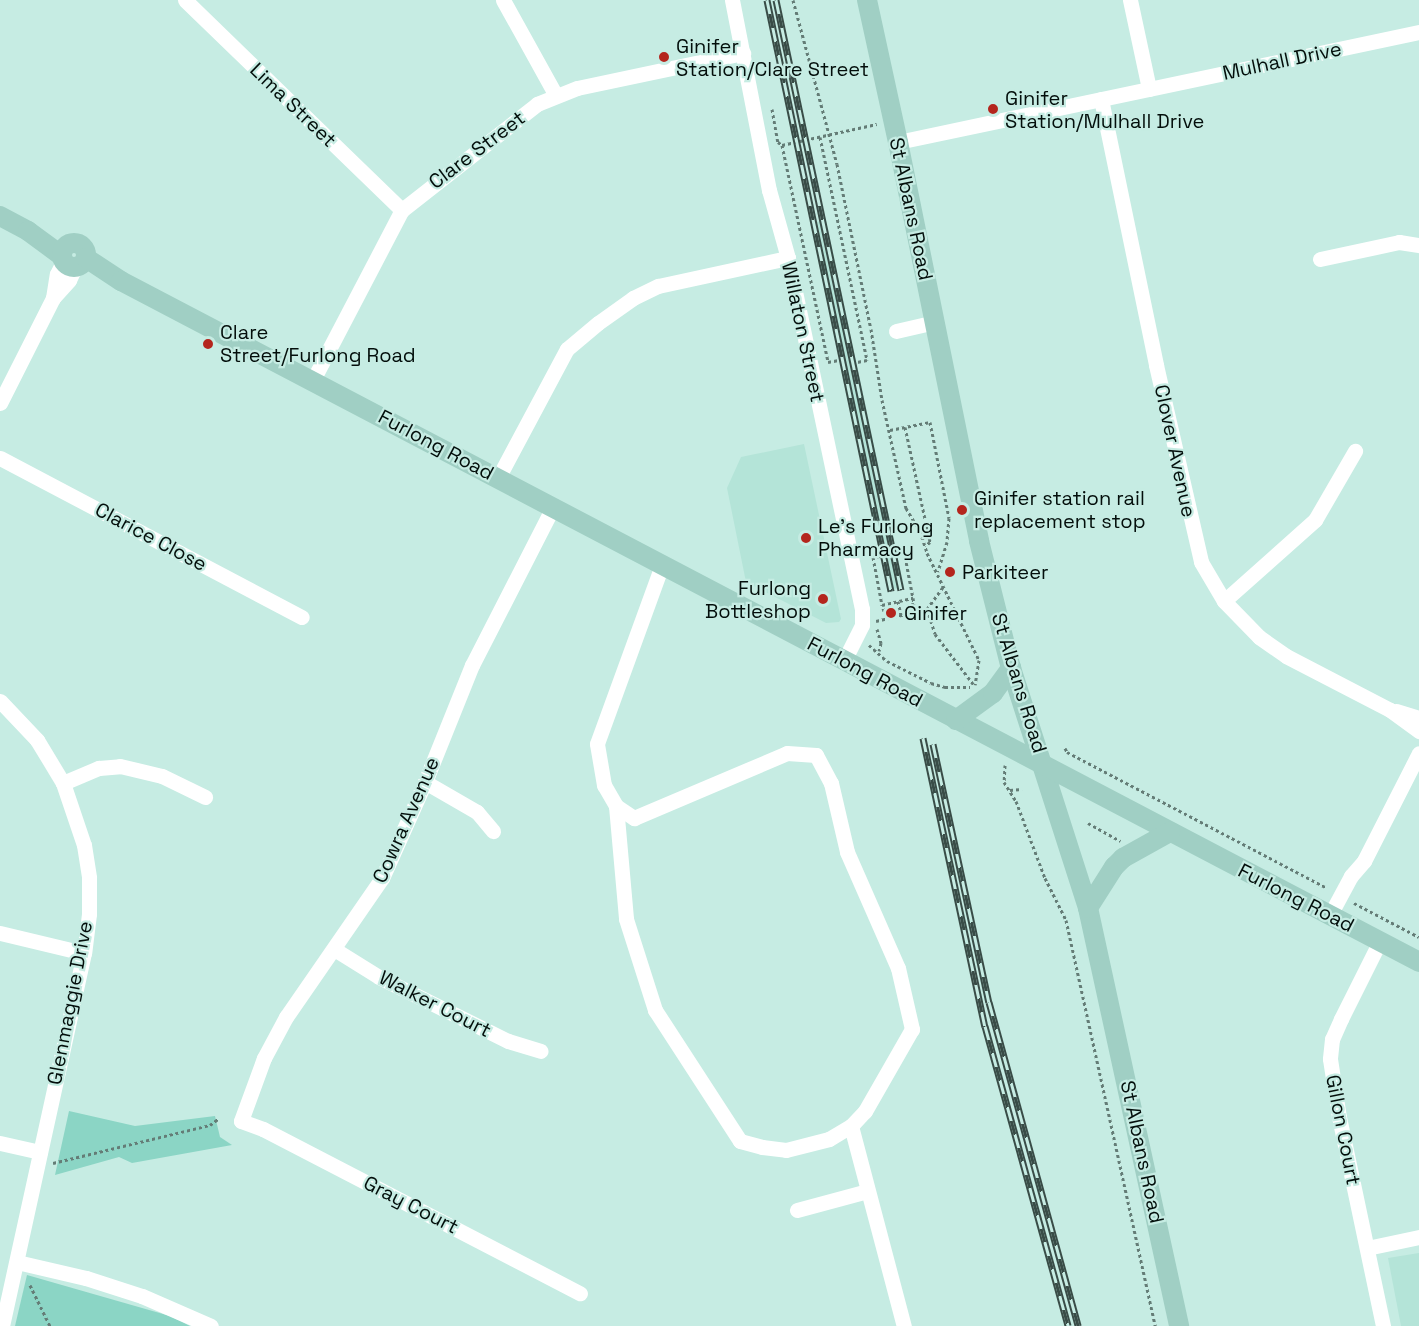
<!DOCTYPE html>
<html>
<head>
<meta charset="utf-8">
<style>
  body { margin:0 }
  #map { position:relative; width:1419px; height:1326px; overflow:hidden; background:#c6ece3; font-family:"Space Grotesk",sans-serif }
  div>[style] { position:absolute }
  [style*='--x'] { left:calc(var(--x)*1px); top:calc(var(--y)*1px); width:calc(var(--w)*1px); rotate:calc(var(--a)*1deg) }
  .built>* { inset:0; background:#b4e4d8; transform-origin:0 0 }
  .green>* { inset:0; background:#8bd5c5 }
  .path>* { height:3px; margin-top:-1.5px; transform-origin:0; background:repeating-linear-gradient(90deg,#647c76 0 3px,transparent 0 6px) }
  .minor>* { height:15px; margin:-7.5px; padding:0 7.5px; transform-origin:7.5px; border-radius:7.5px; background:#fff }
  .major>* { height:20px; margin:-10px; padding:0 10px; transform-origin:10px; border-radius:10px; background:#a0cfc4 }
  .major>.ring { margin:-10px; padding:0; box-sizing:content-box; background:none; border:20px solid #a0cfc4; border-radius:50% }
  .rail>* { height:7px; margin-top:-3.5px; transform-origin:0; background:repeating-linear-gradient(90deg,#c6ece3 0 14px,#394c47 0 28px); box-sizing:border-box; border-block:2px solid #394c47 }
  .dots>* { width:16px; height:16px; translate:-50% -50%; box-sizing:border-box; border:3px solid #c6ece3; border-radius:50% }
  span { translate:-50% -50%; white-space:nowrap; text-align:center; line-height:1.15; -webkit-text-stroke:4.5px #c6ece3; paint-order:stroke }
  .poi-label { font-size:20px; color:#030e0b }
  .left { translate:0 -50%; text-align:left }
  .right { translate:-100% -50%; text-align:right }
  .street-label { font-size:20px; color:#030e0b }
</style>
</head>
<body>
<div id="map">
  <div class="built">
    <i style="left:826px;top:220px;width:375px;height:16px;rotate:78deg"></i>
    <i style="clip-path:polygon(804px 444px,841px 619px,839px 622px,826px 623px,746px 582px,727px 488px,741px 457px)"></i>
    <i style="clip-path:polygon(1419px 1253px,1419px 1326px,1401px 1326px,1388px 1258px)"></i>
  </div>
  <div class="green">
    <i style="clip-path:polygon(69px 1111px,135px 1126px,215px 1116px,220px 1137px,232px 1145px,132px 1163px,119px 1157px,55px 1175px)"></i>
    <i style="clip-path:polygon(27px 1275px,170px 1316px,190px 1326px,15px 1326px)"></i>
  </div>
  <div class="path">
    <i style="--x:793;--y:0;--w:170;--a:75"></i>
    <i style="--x:837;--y:164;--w:168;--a:78.4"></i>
    <i style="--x:871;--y:329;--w:72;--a:81.2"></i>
    <i style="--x:882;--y:400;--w:111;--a:77.5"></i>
    <i style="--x:906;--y:508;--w:27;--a:59"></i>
    <i style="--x:920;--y:531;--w:23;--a:72"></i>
    <i style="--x:927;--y:553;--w:119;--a:64.1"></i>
    <i style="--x:979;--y:660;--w:25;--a:99"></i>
    <i style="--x:772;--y:109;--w:34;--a:80"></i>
    <i style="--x:778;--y:142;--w:5;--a:37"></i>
    <i style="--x:782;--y:145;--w:222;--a:78"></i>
    <i style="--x:828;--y:362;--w:11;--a:-10"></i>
    <i style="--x:820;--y:137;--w:228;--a:78.1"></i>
    <i style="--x:867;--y:360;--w:10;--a:169"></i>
    <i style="--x:782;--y:145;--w:97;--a:-12.5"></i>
    <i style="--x:905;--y:427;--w:118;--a:77.7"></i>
    <i style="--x:930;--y:542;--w:6;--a:141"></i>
    <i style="--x:890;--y:430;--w:41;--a:-11.3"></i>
    <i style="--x:930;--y:422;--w:98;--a:78.8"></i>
    <i style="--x:949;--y:518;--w:24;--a:95"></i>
    <i style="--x:947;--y:542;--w:31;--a:107"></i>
    <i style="--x:897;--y:552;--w:7;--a:-8"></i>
    <i style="--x:904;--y:551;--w:48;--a:79.2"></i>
    <i style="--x:880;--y:556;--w:7;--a:172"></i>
    <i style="--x:873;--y:557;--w:49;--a:79.4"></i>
    <i style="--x:898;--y:601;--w:14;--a:78"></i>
    <i style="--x:891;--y:609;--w:7;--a:164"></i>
    <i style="--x:884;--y:611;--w:6;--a:-108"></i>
    <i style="--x:882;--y:605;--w:32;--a:-13"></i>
    <i style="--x:913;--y:598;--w:6;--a:81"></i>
    <i style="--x:914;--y:604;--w:6;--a:171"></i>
    <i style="--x:927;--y:609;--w:26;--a:72"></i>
    <i style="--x:935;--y:634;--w:64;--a:52.6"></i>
    <i style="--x:876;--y:621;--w:52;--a:-13.2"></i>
    <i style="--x:927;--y:609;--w:29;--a:-54"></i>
    <i style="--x:877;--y:629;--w:15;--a:74"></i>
    <i style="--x:881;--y:643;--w:8;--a:104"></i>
    <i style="--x:869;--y:645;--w:24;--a:42"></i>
    <i style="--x:887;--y:661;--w:49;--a:26.6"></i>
    <i style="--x:931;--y:683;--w:15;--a:16"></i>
    <i style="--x:945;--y:687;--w:25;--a:0"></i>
    <i style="--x:1065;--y:748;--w:4;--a:63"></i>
    <i style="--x:1067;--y:752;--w:293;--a:27.6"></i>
    <i style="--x:1005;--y:765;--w:17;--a:93"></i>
    <i style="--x:1004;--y:782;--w:22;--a:58"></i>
    <i style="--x:1016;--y:801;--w:82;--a:69.4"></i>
    <i style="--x:1045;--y:878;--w:47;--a:63.4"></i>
    <i style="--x:1066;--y:920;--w:416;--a:77.6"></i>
    <i style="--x:1010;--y:790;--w:12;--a:-5"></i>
    <i style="--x:1088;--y:823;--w:37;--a:29"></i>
    <i style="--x:1354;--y:903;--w:73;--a:27.6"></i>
    <i style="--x:53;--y:1163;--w:162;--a:-13.6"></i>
    <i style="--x:210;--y:1125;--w:10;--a:-37"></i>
    <i style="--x:30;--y:1285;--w:46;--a:64"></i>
  </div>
  <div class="minor">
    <i style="--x:185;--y:0;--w:302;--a:44.1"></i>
    <i style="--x:503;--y:0;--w:107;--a:61"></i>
    <i style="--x:732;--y:0;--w:194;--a:79"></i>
    <i style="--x:769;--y:190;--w:71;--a:74.4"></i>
    <i style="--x:788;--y:258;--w:359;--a:78.1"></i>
    <i style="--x:862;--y:609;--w:16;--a:90"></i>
    <i style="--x:862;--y:625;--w:40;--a:116.6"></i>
    <i style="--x:1130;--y:0;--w:91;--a:77.9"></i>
    <i style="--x:1101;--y:99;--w:272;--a:78.3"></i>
    <i style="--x:1156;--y:365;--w:202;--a:77.1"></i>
    <i style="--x:1201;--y:562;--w:45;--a:59.5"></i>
    <i style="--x:1224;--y:601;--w:50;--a:45.8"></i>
    <i style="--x:1259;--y:637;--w:33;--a:35"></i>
    <i style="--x:1286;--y:656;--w:117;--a:27.4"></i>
    <i style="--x:1390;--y:710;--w:36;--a:36"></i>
    <i style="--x:898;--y:142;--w:532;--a:-11.92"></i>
    <i style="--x:1320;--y:259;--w:81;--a:-12.1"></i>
    <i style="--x:1399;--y:242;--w:20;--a:9"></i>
    <i style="--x:53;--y:298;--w:24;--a:-81"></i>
    <i style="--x:57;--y:274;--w:16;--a:-63"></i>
    <i style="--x:896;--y:331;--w:39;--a:-13"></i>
    <i style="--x:313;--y:380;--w:192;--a:-62.4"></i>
    <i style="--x:402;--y:210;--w:172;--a:-38.1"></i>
    <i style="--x:537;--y:104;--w:43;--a:-21.8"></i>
    <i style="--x:577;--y:88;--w:170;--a:-11.9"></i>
    <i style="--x:0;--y:403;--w:118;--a:-63.2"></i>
    <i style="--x:53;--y:298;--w:24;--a:-48"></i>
    <i style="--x:69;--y:280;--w:14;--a:-65"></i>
    <i style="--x:0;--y:458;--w:341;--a:27.8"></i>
    <i style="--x:498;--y:478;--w:146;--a:-61.9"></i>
    <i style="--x:567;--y:349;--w:40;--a:-40"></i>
    <i style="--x:598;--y:323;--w:43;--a:-35.5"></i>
    <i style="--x:633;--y:298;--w:28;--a:-26"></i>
    <i style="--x:658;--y:286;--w:133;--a:-12.2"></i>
    <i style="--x:553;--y:507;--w:178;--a:117.1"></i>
    <i style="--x:472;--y:665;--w:126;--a:111.9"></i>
    <i style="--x:425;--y:782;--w:105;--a:114.1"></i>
    <i style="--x:382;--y:878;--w:169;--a:124.6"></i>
    <i style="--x:286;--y:1017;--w:47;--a:118.2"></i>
    <i style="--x:264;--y:1058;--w:67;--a:110.1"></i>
    <i style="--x:241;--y:1121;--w:23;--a:20"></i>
    <i style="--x:263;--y:1129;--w:357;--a:27.4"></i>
    <i style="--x:662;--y:565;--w:190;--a:110"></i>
    <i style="--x:597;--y:744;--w:42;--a:80.3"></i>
    <i style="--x:604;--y:785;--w:24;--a:60"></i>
    <i style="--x:616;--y:806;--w:22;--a:34"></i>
    <i style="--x:634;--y:818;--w:166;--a:-23"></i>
    <i style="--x:787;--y:753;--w:29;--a:4"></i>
    <i style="--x:816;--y:755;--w:32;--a:62"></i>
    <i style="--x:831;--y:783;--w:71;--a:76.9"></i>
    <i style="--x:847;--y:852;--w:127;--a:66.3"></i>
    <i style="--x:898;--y:968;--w:63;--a:77.1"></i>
    <i style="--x:912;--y:1029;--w:95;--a:119.8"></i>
    <i style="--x:865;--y:1111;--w:21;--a:133"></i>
    <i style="--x:851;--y:1126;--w:207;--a:75.2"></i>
    <i style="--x:1224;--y:601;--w:122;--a:-41.7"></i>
    <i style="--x:1315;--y:520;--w:80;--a:-59.9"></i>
    <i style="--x:0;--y:701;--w:54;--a:46.5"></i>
    <i style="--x:37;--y:740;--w:50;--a:58.8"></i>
    <i style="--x:63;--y:783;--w:65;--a:71.3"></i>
    <i style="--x:84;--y:845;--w:33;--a:81"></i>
    <i style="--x:89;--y:878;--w:36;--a:90"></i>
    <i style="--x:89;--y:914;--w:39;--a:97"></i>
    <i style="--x:84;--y:953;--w:382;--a:102.4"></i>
    <i style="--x:1396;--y:711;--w:24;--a:17"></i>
    <i style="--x:425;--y:782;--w:60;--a:30"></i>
    <i style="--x:477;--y:812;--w:25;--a:50"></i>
    <i style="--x:63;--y:783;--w:39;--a:-23"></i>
    <i style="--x:99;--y:768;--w:21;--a:-5"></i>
    <i style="--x:120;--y:766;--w:43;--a:13.4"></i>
    <i style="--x:162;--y:776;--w:48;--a:26"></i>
    <i style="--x:616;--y:806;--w:113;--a:84.9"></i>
    <i style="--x:626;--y:919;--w:96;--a:72.3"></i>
    <i style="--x:655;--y:1010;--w:156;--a:57"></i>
    <i style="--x:740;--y:1141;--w:23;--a:15"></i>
    <i style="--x:762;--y:1147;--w:24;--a:7"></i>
    <i style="--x:786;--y:1150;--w:44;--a:-14.3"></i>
    <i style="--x:829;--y:1139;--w:26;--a:-31"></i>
    <i style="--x:1330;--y:915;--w:44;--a:-61.7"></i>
    <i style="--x:1351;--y:876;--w:20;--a:-49"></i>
    <i style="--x:1364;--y:861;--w:121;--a:-63"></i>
    <i style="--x:0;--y:933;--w:86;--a:13.4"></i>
    <i style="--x:1380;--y:941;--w:87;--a:116.6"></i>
    <i style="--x:1341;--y:1019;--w:22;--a:114"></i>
    <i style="--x:1332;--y:1039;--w:20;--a:96"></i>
    <i style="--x:1330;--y:1059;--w:59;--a:81.2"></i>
    <i style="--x:1339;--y:1117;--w:214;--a:78.1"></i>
    <i style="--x:334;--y:949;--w:53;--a:31.9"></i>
    <i style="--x:379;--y:977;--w:144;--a:26.4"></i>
    <i style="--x:508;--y:1041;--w:34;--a:17"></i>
    <i style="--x:0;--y:1143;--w:41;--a:12.7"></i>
    <i style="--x:797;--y:1210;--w:73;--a:-15"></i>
    <i style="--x:1367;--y:1248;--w:53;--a:-11.9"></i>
    <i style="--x:17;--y:1262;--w:71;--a:13.1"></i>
    <i style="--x:86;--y:1278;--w:59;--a:17.8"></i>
    <i style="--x:142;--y:1296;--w:75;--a:23.5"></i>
  </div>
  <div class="major">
    <i style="--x:867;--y:0;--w:145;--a:77.7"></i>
    <i style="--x:898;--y:142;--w:407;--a:78.5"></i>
    <i style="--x:979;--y:541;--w:131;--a:75.9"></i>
    <i style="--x:1011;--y:668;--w:252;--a:72.2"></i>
    <i style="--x:1088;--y:908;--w:428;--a:77.7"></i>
    <i style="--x:0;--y:216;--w:32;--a:28"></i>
    <i style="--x:28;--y:231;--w:42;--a:36.3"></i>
    <i class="ring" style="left:62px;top:243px;width:4px;height:4px"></i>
    <i style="--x:86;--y:258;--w:42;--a:33.3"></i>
    <i style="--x:121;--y:281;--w:1466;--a:27.68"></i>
    <i style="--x:956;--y:720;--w:46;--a:-36.1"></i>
    <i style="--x:993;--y:693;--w:31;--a:-54"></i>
    <i style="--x:1088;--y:908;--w:49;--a:-57.6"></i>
    <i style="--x:1114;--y:867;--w:13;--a:-45"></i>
    <i style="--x:1123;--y:858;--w:54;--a:-29"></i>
  </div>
  <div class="rail">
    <i style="--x:767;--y:0;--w:604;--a:78.15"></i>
    <i style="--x:776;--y:0;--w:603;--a:78.04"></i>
    <i style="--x:923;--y:738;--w:295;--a:77.9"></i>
    <i style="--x:985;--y:1026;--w:311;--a:74.5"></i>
    <i style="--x:933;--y:744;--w:264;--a:77.8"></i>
    <i style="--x:989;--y:1002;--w:336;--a:74.6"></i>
  </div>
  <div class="dots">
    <i style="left:664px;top:57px;background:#b4251d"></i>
    <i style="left:993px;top:109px;background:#b4251d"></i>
    <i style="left:208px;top:344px;background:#b4251d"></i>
    <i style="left:962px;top:510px;background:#b4251d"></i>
    <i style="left:806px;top:538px;background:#b4251d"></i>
    <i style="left:950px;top:572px;background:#b4251d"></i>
    <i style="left:823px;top:599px;background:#b4251d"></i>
    <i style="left:891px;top:613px;background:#b4251d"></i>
  </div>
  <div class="poi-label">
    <span class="left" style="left:676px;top:58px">Ginifer<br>Station/Clare Street</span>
    <span class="left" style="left:1005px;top:110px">Ginifer<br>Station/Mulhall Drive</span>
    <span class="left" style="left:220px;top:344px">Clare<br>Street/Furlong Road</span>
    <span class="left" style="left:974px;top:510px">Ginifer station rail<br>replacement stop</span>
    <span class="left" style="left:818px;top:538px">Le’s Furlong<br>Pharmacy</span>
    <span class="left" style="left:962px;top:572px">Parkiteer</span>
    <span class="right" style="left:811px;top:600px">Furlong<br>Bottleshop</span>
    <span class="left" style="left:904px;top:613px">Ginifer</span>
  </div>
  <div class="street-label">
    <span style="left:1282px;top:61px;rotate:-12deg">Mulhall Drive</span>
    <span style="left:293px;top:105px;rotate:44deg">Lima Street</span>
    <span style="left:477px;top:150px;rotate:-37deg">Clare Street</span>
    <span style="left:911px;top:209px;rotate:78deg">St Albans Road</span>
    <span style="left:803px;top:332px;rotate:78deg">Willaton Street</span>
    <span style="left:436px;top:445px;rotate:28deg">Furlong Road</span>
    <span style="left:1175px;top:451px;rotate:78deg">Clover Avenue</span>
    <span style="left:151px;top:537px;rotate:28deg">Clarice Close</span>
    <span style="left:865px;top:672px;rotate:28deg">Furlong Road</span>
    <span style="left:1019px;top:683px;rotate:73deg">St Albans Road</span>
    <span style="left:406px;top:820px;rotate:-66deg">Cowra Avenue</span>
    <span style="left:1296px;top:898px;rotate:27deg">Furlong Road</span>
    <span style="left:70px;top:1003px;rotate:-79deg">Glenmaggie Drive</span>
    <span style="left:435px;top:1004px;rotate:27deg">Walker Court</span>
    <span style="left:1343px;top:1130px;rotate:79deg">Gillon Court</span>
    <span style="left:1142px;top:1152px;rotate:78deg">St Albans Road</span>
    <span style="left:411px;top:1205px;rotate:27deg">Gray Court</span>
  </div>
</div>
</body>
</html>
